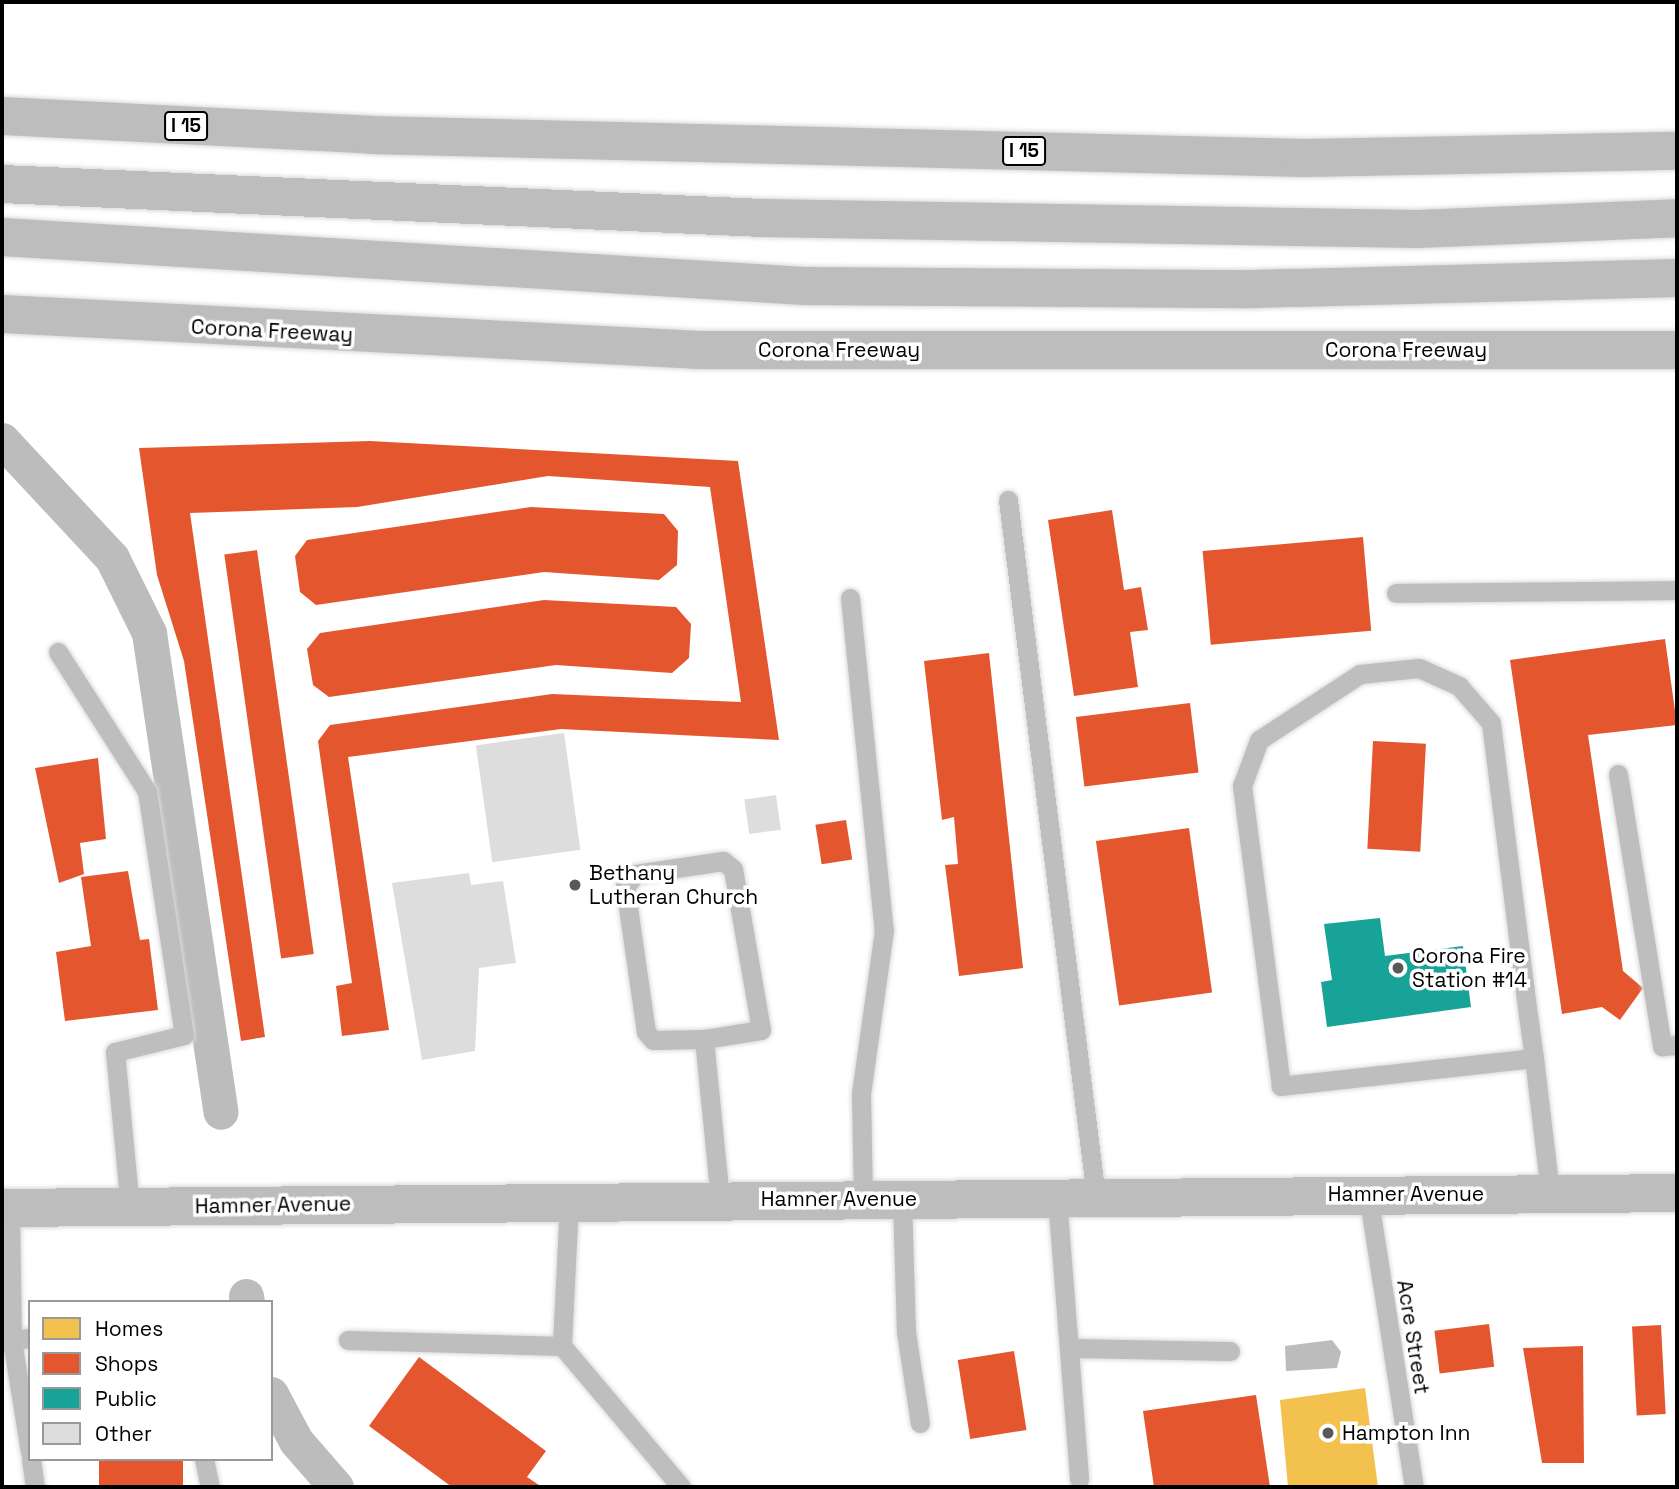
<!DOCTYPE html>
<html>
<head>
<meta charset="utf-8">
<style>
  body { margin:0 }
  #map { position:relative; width:1679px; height:1489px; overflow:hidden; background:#fff; font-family:"Space Grotesk",sans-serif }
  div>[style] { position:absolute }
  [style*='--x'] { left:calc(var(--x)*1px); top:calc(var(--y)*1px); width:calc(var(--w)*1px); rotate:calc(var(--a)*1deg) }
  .water>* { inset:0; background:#bcbcbc }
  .homes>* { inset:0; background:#f2c14e }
  .shops>* { inset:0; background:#e4572e; transform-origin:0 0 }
  .public>* { inset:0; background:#17a398 }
  .canal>* { height:35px; margin:-17.5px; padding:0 17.5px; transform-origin:17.5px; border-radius:17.5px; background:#bcbcbc }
  .building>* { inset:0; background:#ddd; transform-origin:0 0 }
  .roads { filter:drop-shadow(0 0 2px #dbdbdb) drop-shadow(0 0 2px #dbdbdb) }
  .lane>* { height:19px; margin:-9.5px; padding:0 9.5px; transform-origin:9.5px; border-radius:9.5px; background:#bebebe }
  .primary>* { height:38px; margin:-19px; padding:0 19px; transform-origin:19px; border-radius:19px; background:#bdbdbd }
  .highway>* { height:38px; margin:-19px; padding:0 19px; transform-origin:19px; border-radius:19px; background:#bdbdbd }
  .dots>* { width:19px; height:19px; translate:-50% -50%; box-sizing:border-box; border:4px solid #fff; border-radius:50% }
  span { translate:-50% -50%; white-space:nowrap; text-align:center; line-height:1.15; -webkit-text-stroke:7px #fff; paint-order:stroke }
  .shield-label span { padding:2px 5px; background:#fff; border:2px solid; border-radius:5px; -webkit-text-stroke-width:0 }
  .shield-label { font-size:19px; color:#000; font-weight:700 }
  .street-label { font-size:21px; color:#000 }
  .poi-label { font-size:21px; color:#000 }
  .left { translate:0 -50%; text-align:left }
  .frame { position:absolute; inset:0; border:4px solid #000; pointer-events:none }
  .legend { position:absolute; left:28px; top:1300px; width:245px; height:161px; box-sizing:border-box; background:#fff; border:2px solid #999; margin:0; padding:9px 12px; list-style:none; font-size:21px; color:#000 }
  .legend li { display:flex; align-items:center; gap:14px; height:35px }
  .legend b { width:35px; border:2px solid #999 }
</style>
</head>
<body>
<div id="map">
  <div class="water">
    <i style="clip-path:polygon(1332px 1340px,1341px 1352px,1337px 1368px,1286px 1371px,1285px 1346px)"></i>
  </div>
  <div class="homes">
    <i style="clip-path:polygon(1365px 1388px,1378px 1487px,1288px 1487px,1280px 1400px)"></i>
  </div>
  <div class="shops">
    <i style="clip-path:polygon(370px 441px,738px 461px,779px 740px,561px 729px,348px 757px,389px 1030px,342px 1036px,336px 986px,352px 983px,318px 741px,330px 725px,552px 694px,741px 702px,710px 487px,548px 476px,357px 507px,190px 513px,265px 1037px,241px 1041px,184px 661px,157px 575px,139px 448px)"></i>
    <i style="clip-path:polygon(531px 507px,664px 514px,678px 531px,677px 565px,659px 580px,544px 572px,316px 605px,300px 592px,295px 556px,307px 540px)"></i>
    <i style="clip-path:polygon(1112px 510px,1124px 590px,1141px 587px,1148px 630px,1130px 632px,1138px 687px,1074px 696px,1048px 520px)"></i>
    <i style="left:1363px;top:537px;width:94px;height:161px;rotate:85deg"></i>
    <i style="left:257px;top:550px;width:408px;height:33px;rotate:82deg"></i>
    <i style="clip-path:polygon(544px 600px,676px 607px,691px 624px,689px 658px,672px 673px,556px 665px,329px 697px,313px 685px,307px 649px,320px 633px)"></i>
    <i style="clip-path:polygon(1665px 639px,1677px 725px,1588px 735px,1623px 971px,1643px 988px,1620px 1020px,1602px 1007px,1562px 1014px,1510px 660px)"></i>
    <i style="clip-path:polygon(989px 653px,1023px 968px,959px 976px,945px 865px,958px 864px,954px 817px,942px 820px,924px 661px)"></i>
    <i style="left:1190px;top:703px;width:70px;height:115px;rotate:83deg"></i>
    <i style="left:1373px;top:741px;width:53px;height:108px;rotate:3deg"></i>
    <i style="clip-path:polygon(98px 758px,106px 839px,80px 843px,84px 874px,59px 883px,35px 768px)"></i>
    <i style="left:846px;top:820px;width:40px;height:31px;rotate:81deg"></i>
    <i style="left:1189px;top:828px;width:166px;height:94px;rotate:82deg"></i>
    <i style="clip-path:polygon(128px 871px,140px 940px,149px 939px,158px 1010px,65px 1021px,56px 952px,91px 946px,81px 877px)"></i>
    <i style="left:1489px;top:1324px;width:43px;height:55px;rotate:83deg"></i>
    <i style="left:1661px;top:1325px;width:89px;height:29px;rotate:87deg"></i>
    <i style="clip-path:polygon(1583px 1346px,1584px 1463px,1542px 1463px,1523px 1348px)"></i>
    <i style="left:1014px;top:1351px;width:80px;height:57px;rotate:81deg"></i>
    <i style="clip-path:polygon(419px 1357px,546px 1451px,527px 1477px,542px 1487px,452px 1487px,369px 1426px)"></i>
    <i style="clip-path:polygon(1256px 1395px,1270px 1487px,1154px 1487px,1143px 1411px)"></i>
    <i style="left:99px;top:1459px;width:84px;height:28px"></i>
  </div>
  <div class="public">
    <i style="clip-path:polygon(1380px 918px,1385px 956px,1463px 946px,1471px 1007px,1327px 1027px,1321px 982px,1332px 980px,1324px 924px)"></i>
  </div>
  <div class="canal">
    <i style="--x:2;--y:440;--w:161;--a:47"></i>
    <i style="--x:112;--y:558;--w:84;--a:63.7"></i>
    <i style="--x:149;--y:633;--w:484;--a:81.5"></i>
    <i style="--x:246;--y:1296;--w:6;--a:81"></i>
    <i style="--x:271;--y:1394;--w:53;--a:62"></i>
    <i style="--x:296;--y:1441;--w:61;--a:49"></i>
  </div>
  <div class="building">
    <i style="left:564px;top:733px;width:118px;height:89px;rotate:82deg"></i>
    <i style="left:776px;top:795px;width:35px;height:32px;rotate:82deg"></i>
    <i style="clip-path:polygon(469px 873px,471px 885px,503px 881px,516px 963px,479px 968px,475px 1051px,422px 1060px,392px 883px)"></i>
  </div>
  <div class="roads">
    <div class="lane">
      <i style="--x:1008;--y:500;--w:703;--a:82.8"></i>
      <i style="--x:1396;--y:593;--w:281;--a:-0.6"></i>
      <i style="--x:850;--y:598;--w:334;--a:84.2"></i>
      <i style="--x:884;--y:930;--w:166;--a:98"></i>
      <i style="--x:861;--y:1094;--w:105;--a:88.9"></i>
      <i style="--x:58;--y:652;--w:165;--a:57.4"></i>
      <i style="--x:147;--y:791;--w:247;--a:81.4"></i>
      <i style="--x:184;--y:1035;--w:71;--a:166.2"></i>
      <i style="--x:115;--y:1052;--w:156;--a:84.5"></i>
      <i style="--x:1618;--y:774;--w:276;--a:80.8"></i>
      <i style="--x:1662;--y:1046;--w:15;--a:-4"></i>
      <i style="--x:704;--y:1039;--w:51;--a:178.9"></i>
      <i style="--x:653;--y:1040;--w:11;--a:-131"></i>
      <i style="--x:646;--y:1032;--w:147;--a:-98.2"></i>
      <i style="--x:625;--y:887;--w:16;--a:-52"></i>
      <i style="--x:635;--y:874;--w:89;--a:-8.4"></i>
      <i style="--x:723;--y:861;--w:13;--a:39"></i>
      <i style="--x:733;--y:869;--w:163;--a:80.1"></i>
      <i style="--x:761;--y:1030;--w:58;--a:171"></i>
      <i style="--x:704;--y:1039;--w:162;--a:84.3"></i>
      <i style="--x:1534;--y:1058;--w:255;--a:173.7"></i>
      <i style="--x:1281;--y:1086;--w:303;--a:-97.4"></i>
      <i style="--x:1242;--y:786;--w:49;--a:-69.7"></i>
      <i style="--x:1259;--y:740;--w:121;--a:-33.2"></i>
      <i style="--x:1360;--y:674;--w:59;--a:-5.8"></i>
      <i style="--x:1419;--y:668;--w:44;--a:24.2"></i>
      <i style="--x:1459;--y:686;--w:49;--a:49.1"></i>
      <i style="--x:1491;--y:723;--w:294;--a:82.8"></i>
      <i style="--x:1528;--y:1015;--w:43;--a:82.1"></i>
      <i style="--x:1534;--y:1058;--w:136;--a:83.2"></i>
      <i style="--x:1368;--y:1194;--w:297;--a:81.1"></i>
      <i style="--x:1057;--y:1198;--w:282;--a:85.5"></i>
      <i style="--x:902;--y:1199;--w:133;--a:88.3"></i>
      <i style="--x:906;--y:1332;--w:92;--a:81.3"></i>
      <i style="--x:569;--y:1202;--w:144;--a:92.8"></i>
      <i style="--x:562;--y:1346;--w:185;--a:49.8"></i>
      <i style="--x:30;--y:1338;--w:18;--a:174"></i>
      <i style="--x:12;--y:1340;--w:113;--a:80.9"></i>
      <i style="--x:348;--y:1340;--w:214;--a:1.6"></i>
      <i style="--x:2;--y:1341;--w:10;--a:-6"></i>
      <i style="--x:12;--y:1340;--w:132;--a:-90.9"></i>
      <i style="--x:1069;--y:1348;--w:161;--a:1.1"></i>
      <i style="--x:31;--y:1459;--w:28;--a:82"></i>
      <i style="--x:204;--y:1459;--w:29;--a:78"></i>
    </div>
    <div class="primary">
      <i style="--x:2;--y:1208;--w:1675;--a:-0.51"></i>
    </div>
    <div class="highway">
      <i style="--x:2;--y:116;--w:369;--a:2.9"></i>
      <i style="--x:371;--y:135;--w:933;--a:1.41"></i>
      <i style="--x:1304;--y:158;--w:373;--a:-1.1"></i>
      <i style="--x:2;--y:184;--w:761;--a:2.56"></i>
      <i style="--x:762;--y:218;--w:656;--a:0.96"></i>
      <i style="--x:1418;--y:229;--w:259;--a:-2.4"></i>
      <i style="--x:2;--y:237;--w:804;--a:3.49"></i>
      <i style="--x:805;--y:286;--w:448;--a:0.4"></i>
      <i style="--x:1253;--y:289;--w:424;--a:-1.5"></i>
      <i style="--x:2;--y:314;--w:699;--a:2.95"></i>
      <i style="--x:700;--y:350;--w:977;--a:0"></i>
    </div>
  </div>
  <div class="dots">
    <i style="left:575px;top:885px;background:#595959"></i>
    <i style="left:1398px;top:968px;background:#595959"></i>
    <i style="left:1328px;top:1433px;background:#595959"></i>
  </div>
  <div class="shield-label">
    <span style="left:186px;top:126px">I 15</span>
    <span style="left:1024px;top:151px">I 15</span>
  </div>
  <div class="street-label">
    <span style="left:272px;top:331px;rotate:3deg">Corona Freeway</span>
    <span style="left:839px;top:350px">Corona Freeway</span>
    <span style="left:1406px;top:350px">Corona Freeway</span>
    <span style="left:1406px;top:1194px">Hamner Avenue</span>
    <span style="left:839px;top:1199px">Hamner Avenue</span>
    <span style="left:273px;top:1205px;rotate:-1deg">Hamner Avenue</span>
    <span style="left:1413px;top:1337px;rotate:81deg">Acre Street</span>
  </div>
  <div class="poi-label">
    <span class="left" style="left:589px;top:885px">Bethany<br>Lutheran Church</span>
    <span class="left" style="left:1412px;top:968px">Corona Fire<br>Station #14</span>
    <span class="left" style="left:1342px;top:1433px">Hampton Inn</span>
  </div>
  <div class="frame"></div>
  <ul class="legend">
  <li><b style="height:19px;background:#f2c14e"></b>Homes</li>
  <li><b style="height:19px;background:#e4572e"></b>Shops</li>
  <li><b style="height:19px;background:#17a398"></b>Public</li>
  <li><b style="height:19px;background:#ddd"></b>Other</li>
  </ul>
</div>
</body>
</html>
